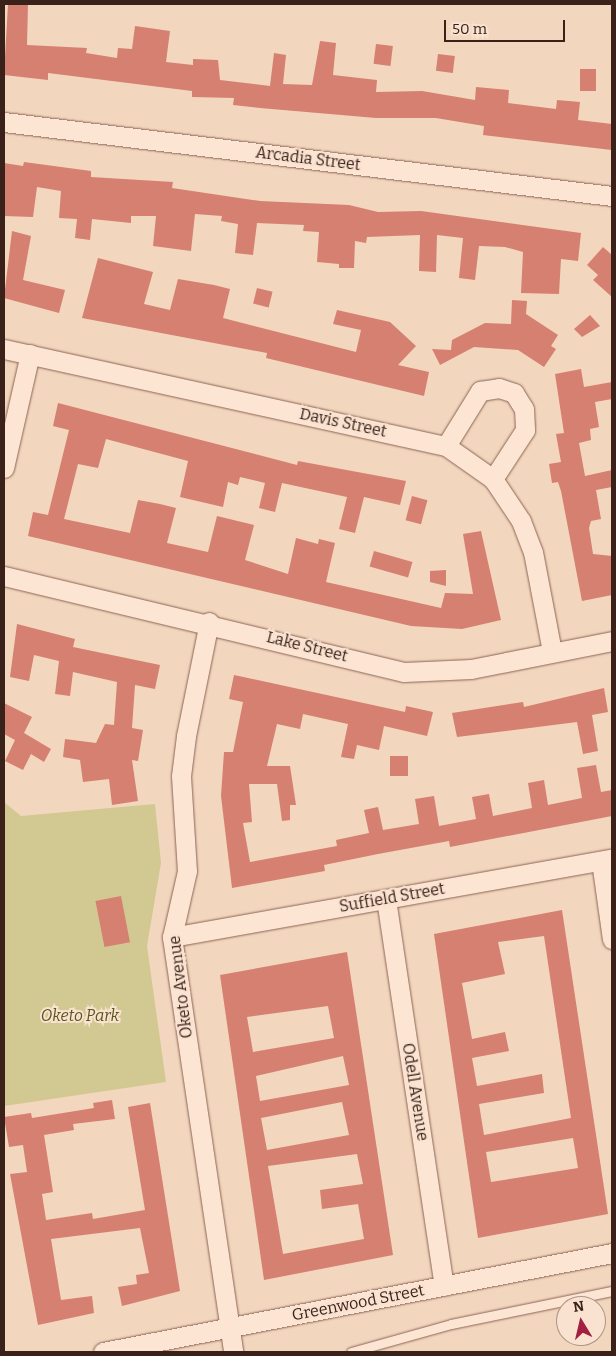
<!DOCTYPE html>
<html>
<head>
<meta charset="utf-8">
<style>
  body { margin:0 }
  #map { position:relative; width:616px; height:1356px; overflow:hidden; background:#f2d6be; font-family:Bitter,serif }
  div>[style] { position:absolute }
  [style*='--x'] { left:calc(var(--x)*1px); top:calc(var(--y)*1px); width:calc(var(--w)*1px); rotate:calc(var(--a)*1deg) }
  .green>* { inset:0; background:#d1c991 }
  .building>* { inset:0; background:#d58070; transform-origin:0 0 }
  .roads { filter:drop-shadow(0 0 1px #8d6455) drop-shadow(0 0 1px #8d6455) }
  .service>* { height:9px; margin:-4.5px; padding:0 4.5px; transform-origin:4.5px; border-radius:4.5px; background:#fce5d2 }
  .minor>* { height:19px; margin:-9.5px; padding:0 9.5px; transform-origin:9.5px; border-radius:9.5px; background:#fce5d2 }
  span { translate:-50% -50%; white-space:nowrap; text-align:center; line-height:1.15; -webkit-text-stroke:4px #f9e2cf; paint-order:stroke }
  .street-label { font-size:16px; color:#3a221b }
  .park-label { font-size:16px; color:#59591f; font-style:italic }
  .frame { position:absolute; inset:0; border:5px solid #3a221b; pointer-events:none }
  .north { position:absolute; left:556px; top:1296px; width:50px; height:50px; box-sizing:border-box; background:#f9e2cf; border:1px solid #ad9587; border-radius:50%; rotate:351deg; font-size:14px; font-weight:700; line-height:20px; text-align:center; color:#3a221b }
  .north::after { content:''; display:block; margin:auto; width:18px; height:22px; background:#a21f41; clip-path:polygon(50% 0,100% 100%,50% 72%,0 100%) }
  .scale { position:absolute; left:444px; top:20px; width:121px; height:22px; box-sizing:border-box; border:2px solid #3a221b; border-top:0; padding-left:6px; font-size:15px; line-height:18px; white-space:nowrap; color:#3a221b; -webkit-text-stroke:4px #f9e2cf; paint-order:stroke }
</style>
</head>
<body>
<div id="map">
  <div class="green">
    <i style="clip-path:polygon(4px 802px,21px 816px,155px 804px,161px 863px,147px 946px,166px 1082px,4px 1106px)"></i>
  </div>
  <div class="building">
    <i style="clip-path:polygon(8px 4px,28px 4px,27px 45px,87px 48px,86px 53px,117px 58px,118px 48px,132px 49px,135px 26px,170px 31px,166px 62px,193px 65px,193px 59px,218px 60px,220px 80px,270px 86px,274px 53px,286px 55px,283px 84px,312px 85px,320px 41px,336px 43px,333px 75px,377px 80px,376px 92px,422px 91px,475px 100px,476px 87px,509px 90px,508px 103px,556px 109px,557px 100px,580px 102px,578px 120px,612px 124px,612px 150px,483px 135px,484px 126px,436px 118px,376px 118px,260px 108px,233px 105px,234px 98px,192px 97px,192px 91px,48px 73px,48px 80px,4px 75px)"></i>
    <i style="left:376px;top:44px;width:17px;height:20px;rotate:7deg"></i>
    <i style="left:438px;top:54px;width:17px;height:17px;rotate:7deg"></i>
    <i style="left:580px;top:69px;width:16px;height:22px"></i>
    <i style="clip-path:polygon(24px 162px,91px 171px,91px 177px,173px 182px,172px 188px,260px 201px,349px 205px,378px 212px,421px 211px,581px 233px,578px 261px,561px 259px,559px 294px,521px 293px,523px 252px,505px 247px,479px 246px,475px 280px,459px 278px,463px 238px,437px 235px,436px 272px,419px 271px,420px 235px,367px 237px,366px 243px,355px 241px,354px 268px,339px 268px,339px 264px,317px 262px,319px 232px,303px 231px,304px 225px,257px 223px,253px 255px,235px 253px,238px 224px,221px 221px,222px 216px,195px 214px,191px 251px,153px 246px,156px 216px,131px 216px,131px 223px,92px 219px,90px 240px,75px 238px,77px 219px,59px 218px,61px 191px,37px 187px,33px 217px,4px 216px,4px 163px,23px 166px)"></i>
    <i style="clip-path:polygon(12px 231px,31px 236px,23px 280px,65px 290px,59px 313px,4px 298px)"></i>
    <i style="clip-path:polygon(603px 247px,612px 255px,612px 297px,593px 280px,598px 275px,587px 265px)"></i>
    <i style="clip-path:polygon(98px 258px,153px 272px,144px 304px,170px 310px,178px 279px,214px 285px,230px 289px,223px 318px,356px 352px,361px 330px,333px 324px,337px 310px,390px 322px,416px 346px,398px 365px,429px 372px,424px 396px,266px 358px,267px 353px,82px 318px)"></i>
    <i style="left:257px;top:288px;width:16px;height:16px;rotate:14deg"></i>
    <i style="clip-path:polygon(512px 300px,527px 301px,526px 314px,558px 335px,551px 346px,556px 349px,544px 367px,518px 350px,474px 347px,440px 365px,432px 349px,451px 350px,452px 340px,485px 323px,511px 324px)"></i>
    <i style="clip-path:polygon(590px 315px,600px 326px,582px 337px,574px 329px)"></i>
    <i style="clip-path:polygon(581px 369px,584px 387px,612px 382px,612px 399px,595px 402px,599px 427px,590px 429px,591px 440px,579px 443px,585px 476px,612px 470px,612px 487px,596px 490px,601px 519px,591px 521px,589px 528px,593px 554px,612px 556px,612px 595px,582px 601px,561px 491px,558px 482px,552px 483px,549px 464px,561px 462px,556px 434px,564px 433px,555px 374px)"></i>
    <i style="clip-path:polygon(58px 403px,297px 465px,298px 461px,406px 481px,400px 505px,364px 497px,355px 533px,339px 529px,347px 497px,282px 483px,275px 512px,259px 508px,265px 483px,240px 477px,238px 485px,228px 482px,223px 507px,180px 497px,188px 461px,106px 439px,98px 468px,78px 464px,64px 519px,130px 533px,138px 500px,160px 504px,176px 508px,167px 543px,208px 552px,217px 516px,254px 525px,245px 560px,288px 574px,296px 538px,318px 544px,319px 539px,335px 543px,326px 582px,441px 608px,445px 593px,473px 594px,463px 534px,481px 531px,501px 620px,462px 629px,411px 626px,28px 536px,33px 512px,48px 515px,69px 430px,53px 426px)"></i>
    <i style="left:412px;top:496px;width:16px;height:25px;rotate:15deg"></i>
    <i style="left:374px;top:551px;width:40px;height:16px;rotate:16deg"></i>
    <i style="clip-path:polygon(446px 570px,446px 586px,430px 582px,430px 571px)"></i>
    <i style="clip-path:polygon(17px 624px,75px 639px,73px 647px,160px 665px,155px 689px,135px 685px,132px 728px,143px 730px,138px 761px,132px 760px,138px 801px,112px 805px,109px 779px,83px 782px,80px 760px,63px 757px,65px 739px,96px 743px,105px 724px,114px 725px,117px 682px,73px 672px,70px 696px,55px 694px,59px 661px,34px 655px,29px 681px,10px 677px)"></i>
    <i style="clip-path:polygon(234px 675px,405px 712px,406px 706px,433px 712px,427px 736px,384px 726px,379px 750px,357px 745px,354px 759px,341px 757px,348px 724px,303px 714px,300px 729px,277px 724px,267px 766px,290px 766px,296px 805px,290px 805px,290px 820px,282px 821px,277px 784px,249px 784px,252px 822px,243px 823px,250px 862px,337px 846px,336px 840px,369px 833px,364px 810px,378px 807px,383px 830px,419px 824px,415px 799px,434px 796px,439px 826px,476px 819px,472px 797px,489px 794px,493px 816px,532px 808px,528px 783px,544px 780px,548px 805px,582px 798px,577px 768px,596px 765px,601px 792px,612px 790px,612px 816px,450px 847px,449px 841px,378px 854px,324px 865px,325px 871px,232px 888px,221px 796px,224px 752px,233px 752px,243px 702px,229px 699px)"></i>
    <i style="clip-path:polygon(604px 688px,608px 712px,592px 715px,598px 751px,583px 754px,577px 722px,457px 737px,452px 713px,523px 702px,524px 707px)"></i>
    <i style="clip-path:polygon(4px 703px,32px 717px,24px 733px,51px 749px,44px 762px,31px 754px,23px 770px,5px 761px,15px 740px,4px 734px)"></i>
    <i style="left:390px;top:756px;width:18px;height:20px"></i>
    <i style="left:121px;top:896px;width:47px;height:26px;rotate:79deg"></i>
    <i style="clip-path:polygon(evenodd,562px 910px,608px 1214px,478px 1238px,434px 934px,562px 910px,544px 936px,571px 1118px,484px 1135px,479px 1104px,544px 1093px,542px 1074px,477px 1086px,472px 1058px,509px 1051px,505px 1032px,472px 1039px,462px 983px,505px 974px,498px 942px,544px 936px,562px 910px,573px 1138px,578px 1168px,491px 1182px,486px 1152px,573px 1138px)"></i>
    <i style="clip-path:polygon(evenodd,347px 952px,393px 1255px,264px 1280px,220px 975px,347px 952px,328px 1006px,334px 1038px,253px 1052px,247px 1017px,328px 1006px,347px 952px,343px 1056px,349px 1085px,260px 1101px,256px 1076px,343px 1056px,347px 952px,342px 1102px,349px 1135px,267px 1150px,261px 1118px,342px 1102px,347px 952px,357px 1154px,363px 1184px,320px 1190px,322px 1209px,358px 1204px,364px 1239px,283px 1254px,268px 1166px,357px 1154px)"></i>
    <i style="clip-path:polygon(112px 1100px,115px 1119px,73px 1124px,74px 1130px,44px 1135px,53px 1192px,42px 1194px,46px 1220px,92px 1213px,93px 1219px,145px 1210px,128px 1107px,150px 1103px,180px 1291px,122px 1306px,118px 1287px,137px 1284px,136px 1275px,149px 1273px,140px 1228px,51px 1239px,61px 1300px,92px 1296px,94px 1313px,38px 1325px,10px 1174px,27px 1172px,23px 1145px,9px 1147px,4px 1117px,31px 1113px,32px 1118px,94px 1108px,93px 1103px)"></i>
  </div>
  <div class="roads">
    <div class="service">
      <i style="--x:351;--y:1352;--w:104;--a:-15.6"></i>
      <i style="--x:451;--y:1324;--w:164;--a:-11.6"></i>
    </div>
    <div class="minor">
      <i style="--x:4;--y:122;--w:612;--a:6.94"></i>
      <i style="--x:4;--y:349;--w:453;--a:12.4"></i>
      <i style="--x:446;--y:446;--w:57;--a:35.1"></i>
      <i style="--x:493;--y:479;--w:50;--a:56.3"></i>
      <i style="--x:521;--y:521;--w:33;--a:69"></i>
      <i style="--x:533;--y:552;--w:102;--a:79.2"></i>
      <i style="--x:446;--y:446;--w:65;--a:-58.3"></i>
      <i style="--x:480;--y:391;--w:19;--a:-9"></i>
      <i style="--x:499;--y:388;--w:16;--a:18"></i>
      <i style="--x:514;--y:393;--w:19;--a:58"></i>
      <i style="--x:524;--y:409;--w:21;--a:87"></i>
      <i style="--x:525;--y:430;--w:59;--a:123.1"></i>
      <i style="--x:4;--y:468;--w:117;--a:-77.2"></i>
      <i style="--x:4;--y:576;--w:411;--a:13.5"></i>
      <i style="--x:404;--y:672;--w:67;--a:-2.6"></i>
      <i style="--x:471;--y:669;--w:144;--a:-11.2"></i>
      <i style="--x:209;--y:622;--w:116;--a:101.4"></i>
      <i style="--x:186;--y:736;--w:40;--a:97.1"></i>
      <i style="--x:181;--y:776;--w:95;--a:86.4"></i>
      <i style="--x:187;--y:871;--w:68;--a:102.8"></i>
      <i style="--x:172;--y:937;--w:419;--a:81.6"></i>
      <i style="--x:601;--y:861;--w:79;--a:82"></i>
      <i style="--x:386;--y:899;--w:391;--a:81.5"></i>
      <i style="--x:172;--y:937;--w:447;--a:-10.1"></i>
      <i style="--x:103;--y:1352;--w:519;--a:-11.01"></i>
    </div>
  </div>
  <div class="street-label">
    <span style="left:308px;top:159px;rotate:7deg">Arcadia Street</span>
    <span style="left:343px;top:423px;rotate:12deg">Davis Street</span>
    <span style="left:307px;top:647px;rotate:14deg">Lake Street</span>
    <span style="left:392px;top:898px;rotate:-10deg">Suffield Street</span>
    <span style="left:181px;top:987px;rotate:-97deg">Oketo Avenue</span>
    <span style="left:415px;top:1092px;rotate:81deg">Odell Avenue</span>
    <span style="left:358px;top:1303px;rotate:-11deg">Greenwood Street</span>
  </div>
  <div class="park-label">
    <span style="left:80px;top:1016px">Oketo Park</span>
  </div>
  <div class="frame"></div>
  <div class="north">N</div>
  <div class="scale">50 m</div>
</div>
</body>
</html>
